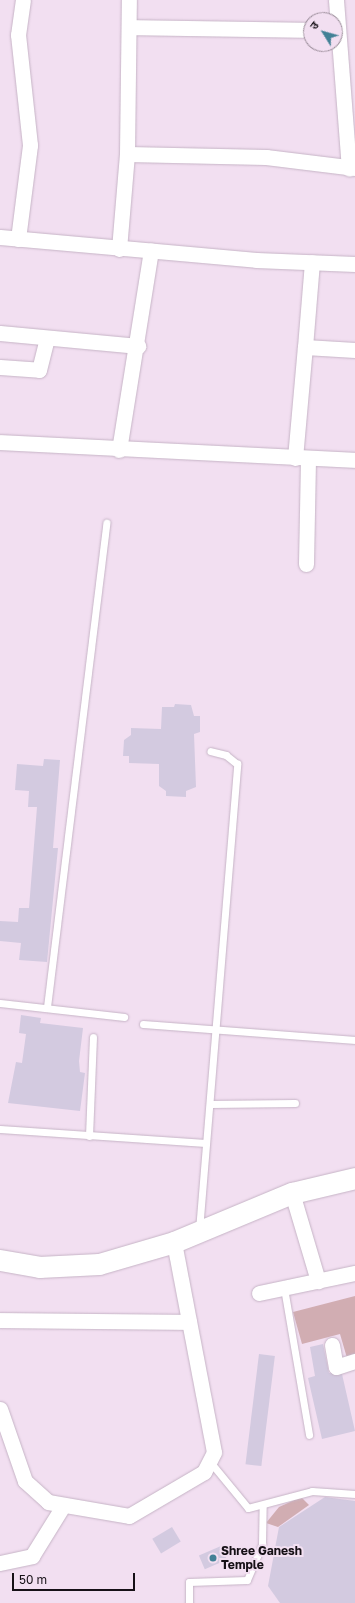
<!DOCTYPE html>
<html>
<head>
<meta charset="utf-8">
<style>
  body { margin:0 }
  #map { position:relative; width:355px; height:1603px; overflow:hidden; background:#f2dff1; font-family:"Golos Text","Noto Sans Devanagari",sans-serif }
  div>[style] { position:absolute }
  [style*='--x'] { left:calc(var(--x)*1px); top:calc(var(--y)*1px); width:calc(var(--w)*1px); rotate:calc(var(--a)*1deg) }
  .green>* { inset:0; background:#d1adb2 }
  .building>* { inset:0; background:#d3cae0; transform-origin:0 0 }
  .roads { filter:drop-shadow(0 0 1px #c6b4c6) drop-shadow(0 0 1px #c6b4c6) }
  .lane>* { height:7px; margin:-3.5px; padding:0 3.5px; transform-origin:3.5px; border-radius:3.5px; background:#fff }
  .street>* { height:15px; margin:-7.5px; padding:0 7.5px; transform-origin:7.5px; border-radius:7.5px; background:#fff }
  .secondary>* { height:21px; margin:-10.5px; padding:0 10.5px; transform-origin:10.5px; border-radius:10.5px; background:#fff }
  .dots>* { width:11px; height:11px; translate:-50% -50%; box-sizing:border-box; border:2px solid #f2dff1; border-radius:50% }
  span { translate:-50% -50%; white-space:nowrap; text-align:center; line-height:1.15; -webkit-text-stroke:4px #f2dff1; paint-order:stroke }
  .poi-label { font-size:12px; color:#161016; font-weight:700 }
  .left { translate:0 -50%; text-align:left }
  .north { position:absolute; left:303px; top:12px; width:40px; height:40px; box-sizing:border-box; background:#f2dff1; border:1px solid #9a8c99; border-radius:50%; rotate:307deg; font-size:11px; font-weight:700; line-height:16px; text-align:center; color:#161016 }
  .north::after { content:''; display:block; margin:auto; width:14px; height:18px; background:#428196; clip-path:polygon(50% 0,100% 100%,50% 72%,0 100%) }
  .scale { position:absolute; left:12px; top:1573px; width:123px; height:18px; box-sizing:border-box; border:2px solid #161016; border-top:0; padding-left:5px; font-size:12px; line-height:14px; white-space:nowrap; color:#161016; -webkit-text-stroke:3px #f2dff1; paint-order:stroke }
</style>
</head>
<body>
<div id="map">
  <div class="green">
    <i style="clip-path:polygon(355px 1296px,355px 1356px,347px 1358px,340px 1334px,302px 1344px,293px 1312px)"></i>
    <i style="clip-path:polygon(301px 1497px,309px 1505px,278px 1527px,266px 1523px,279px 1507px)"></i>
  </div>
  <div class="building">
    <i style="clip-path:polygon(175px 704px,191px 705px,194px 716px,200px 716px,200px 732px,194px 734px,196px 787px,186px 791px,186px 797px,166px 796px,166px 791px,159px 786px,159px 764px,129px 763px,129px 756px,123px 756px,124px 740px,131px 735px,131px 728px,161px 729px,162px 707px,174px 707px)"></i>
    <i style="clip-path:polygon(44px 759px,60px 760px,53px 848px,58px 848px,47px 962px,19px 960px,21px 943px,0 941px,0 921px,18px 922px,19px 908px,29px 908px,37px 807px,28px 807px,29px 791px,15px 790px,17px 764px,43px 766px)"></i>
    <i style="clip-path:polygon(21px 1015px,41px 1018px,40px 1023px,83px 1028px,79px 1061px,80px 1072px,85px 1073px,80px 1111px,8px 1103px,16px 1062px,22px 1063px,26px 1034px,19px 1033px)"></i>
    <i style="clip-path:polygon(323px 1344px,329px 1373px,342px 1374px,355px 1431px,322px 1439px,308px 1378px,315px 1376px,310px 1347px)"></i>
    <i style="left:259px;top:1354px;width:16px;height:111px;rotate:7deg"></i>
    <i style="clip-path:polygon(325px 1497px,355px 1501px,355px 1603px,280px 1603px,268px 1586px,279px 1527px)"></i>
    <i style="left:172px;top:1527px;width:17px;height:23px;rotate:59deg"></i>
    <i style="left:221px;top:1546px;width:15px;height:24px;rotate:67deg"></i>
  </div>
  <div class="roads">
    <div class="lane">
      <i style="--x:0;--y:1003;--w:125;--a:6.4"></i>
      <i style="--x:47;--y:1007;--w:488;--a:-83"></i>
      <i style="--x:143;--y:1024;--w:213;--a:4.3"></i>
      <i style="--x:210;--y:1104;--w:85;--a:-0.7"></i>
      <i style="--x:0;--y:1129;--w:206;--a:3.9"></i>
      <i style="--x:89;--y:1136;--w:99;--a:-87.7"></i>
      <i style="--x:199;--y:1230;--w:468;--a:-85.3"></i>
      <i style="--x:237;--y:764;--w:14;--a:-141"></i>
      <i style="--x:226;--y:755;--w:16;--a:-166"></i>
      <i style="--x:284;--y:1288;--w:149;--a:80.3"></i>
      <i style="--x:211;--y:1463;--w:58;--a:50.6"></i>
      <i style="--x:248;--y:1508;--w:66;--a:-14.9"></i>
      <i style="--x:312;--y:1491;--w:43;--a:4"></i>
      <i style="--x:189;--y:1603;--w:21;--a:-90"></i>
      <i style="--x:189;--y:1582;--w:58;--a:-2"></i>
      <i style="--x:247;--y:1580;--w:39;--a:-67"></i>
      <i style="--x:262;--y:1544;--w:39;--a:-89"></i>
    </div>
    <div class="street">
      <i style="--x:336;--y:0;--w:169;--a:85.6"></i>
      <i style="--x:129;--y:27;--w:182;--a:0.9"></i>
      <i style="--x:127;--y:154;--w:139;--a:1.2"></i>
      <i style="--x:266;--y:157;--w:90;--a:7"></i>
      <i style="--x:0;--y:237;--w:257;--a:5.1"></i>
      <i style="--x:256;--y:260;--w:99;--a:2.3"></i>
      <i style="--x:18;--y:239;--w:95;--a:-82.7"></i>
      <i style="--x:30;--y:145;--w:111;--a:-96.2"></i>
      <i style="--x:18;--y:35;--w:35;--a:-82"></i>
      <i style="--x:119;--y:249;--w:95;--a:-85.2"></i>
      <i style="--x:127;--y:154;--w:154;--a:-89.3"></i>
      <i style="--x:0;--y:333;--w:139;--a:5.4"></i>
      <i style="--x:305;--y:347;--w:85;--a:-85.3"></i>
      <i style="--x:0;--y:367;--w:39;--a:4"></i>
      <i style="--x:39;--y:370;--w:33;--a:-76"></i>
      <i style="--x:0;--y:442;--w:355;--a:2.9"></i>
      <i style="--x:119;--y:450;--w:202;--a:-80.9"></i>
      <i style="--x:295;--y:458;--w:111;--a:-84.9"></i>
      <i style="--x:305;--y:347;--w:50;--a:3.4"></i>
      <i style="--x:306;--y:564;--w:106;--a:-88.9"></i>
      <i style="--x:292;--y:1193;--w:92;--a:73.5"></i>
      <i style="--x:259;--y:1293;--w:98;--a:-11.8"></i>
      <i style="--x:0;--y:1320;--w:189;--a:0.6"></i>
      <i style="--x:332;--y:1345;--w:22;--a:80"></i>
      <i style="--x:336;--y:1367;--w:20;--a:-18"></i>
      <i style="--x:0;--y:1409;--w:76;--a:70.9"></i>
      <i style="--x:25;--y:1481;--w:31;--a:42"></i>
      <i style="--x:48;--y:1502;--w:82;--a:9.8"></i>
      <i style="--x:129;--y:1516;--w:87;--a:-30.4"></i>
      <i style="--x:204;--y:1472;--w:22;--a:-63"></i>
      <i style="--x:214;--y:1452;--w:214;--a:-100.8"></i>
      <i style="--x:0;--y:1563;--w:33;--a:-12"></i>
      <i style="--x:32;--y:1556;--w:59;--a:-58.2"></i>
    </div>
    <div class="secondary">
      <i style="--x:0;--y:1260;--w:40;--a:10"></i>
      <i style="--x:39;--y:1267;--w:60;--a:-2.9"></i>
      <i style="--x:99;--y:1264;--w:78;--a:-16.3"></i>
      <i style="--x:174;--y:1242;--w:128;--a:-22.6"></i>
      <i style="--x:292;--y:1193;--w:65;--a:-13.4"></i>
    </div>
  </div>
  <div class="dots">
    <i style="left:213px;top:1558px;background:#428196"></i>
  </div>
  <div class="poi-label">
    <span class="left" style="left:221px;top:1558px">Shree Ganesh<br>Temple</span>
  </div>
  <div class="north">उ</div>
  <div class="scale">50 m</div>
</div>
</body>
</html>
